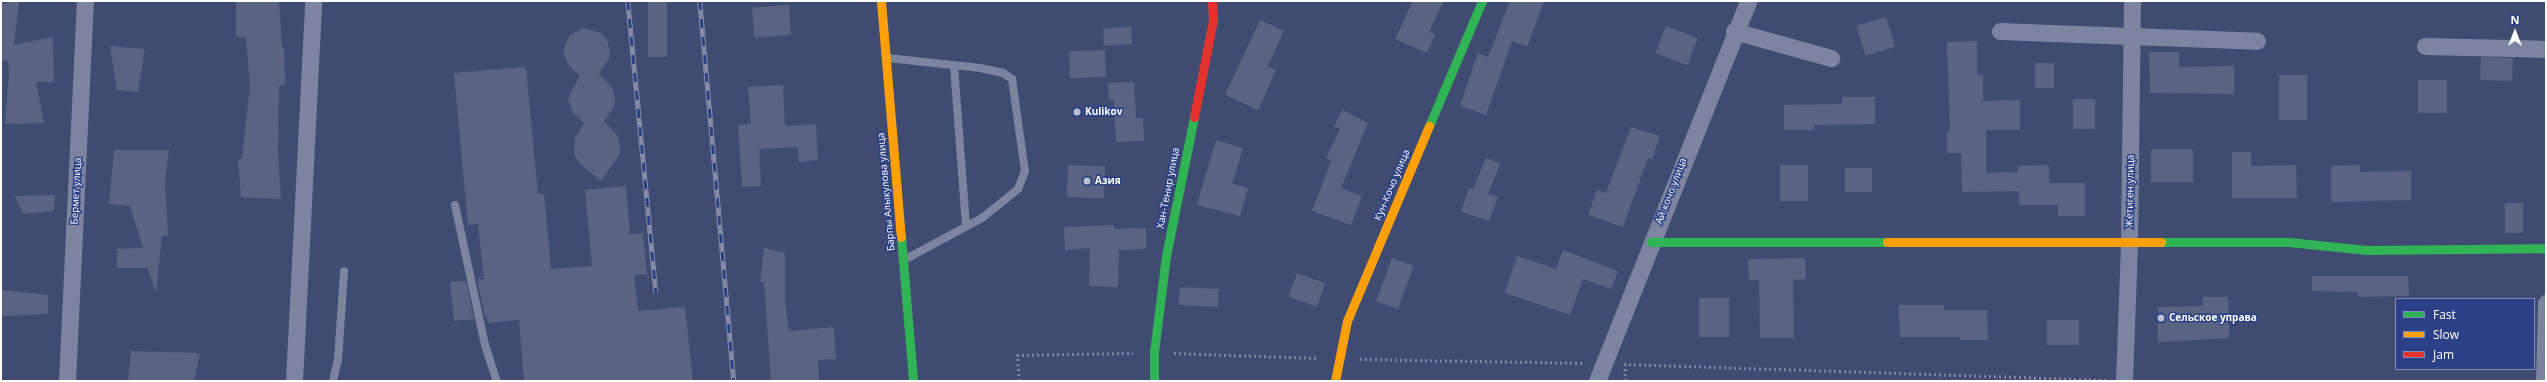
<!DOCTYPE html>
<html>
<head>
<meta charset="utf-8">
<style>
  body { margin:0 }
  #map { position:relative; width:2547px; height:382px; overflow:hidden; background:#404b71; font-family:"Open Sans",sans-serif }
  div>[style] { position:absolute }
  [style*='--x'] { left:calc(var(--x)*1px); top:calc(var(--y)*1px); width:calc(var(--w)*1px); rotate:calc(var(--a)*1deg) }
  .building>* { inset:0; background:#5a6482; transform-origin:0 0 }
  .path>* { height:2.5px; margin-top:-1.25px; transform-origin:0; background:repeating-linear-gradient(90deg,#7c849f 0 2px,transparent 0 5px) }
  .lane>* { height:8px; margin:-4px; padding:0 4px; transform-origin:4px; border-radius:4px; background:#7c849f }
  .street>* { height:17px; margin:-8.5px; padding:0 8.5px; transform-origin:8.5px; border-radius:8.5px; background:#7c849f }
  .fast>* { height:9px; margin:-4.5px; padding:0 4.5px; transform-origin:4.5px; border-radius:4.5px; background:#30b455 }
  .slow>* { height:9px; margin:-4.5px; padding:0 4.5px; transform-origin:4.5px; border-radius:4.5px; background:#ff9f0a }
  .jam>* { height:9px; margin:-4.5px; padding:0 4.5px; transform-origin:4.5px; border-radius:4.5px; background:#e5322d }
  .rail>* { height:4.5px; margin-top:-2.25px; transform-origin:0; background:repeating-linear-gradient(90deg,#2b4086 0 9px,#868da6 0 18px); box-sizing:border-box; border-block:1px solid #868da6 }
  .dots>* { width:11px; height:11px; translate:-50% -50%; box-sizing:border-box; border:2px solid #2b4086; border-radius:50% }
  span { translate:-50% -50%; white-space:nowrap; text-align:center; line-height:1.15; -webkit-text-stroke:3px #2b4086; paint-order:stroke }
  .poi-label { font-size:10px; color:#fff; font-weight:700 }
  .left { translate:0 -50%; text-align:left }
  .street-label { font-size:10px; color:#fff }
  .frame { position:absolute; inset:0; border:2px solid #fff; pointer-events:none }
  .legend { position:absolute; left:2395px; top:298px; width:140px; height:72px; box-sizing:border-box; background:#2b4086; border:1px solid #808cb6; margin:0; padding:5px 7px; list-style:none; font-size:12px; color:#fff }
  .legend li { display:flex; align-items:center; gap:8px; height:20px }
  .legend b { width:20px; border:1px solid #808cb6 }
  .north { position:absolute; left:2495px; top:12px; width:40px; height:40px; -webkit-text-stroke:3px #2b4086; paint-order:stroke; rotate:0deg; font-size:11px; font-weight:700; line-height:16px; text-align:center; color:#fff }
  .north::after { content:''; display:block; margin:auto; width:14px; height:18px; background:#fff; clip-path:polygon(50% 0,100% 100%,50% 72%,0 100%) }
</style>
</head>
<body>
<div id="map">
  <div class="building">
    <i style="clip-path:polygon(19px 1px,14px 45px,53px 37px,54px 82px,36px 82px,44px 123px,5px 124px,9px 72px,8px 61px,1px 61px,1px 4px)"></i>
    <i style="clip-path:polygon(236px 1px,279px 1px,282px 48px,284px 47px,285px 85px,279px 85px,278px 153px,281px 199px,241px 197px,238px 159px,242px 159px,250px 85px,246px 37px,236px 37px)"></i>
    <i style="left:648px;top:1px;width:19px;height:56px"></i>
    <i style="clip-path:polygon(1413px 1px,1444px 1px,1429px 32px,1435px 35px,1427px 53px,1395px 39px)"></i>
    <i style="clip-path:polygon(1510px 1px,1544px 1px,1527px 47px,1512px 41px,1486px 115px,1460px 106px,1478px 53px,1488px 57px)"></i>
    <i style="left:789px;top:5px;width:30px;height:37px;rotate:86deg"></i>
    <i style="left:1886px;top:17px;width:31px;height:31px;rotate:73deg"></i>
    <i style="clip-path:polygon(1260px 20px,1284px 31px,1268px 66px,1276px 70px,1258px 110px,1225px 95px)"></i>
    <i style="left:1666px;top:26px;width:34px;height:29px;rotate:21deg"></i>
    <i style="left:1131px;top:27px;width:17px;height:28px;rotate:87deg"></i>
    <i style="clip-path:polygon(584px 28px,601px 33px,607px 40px,610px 50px,609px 59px,599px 73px,612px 88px,615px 98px,614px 107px,604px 121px,617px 135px,620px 145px,619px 155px,601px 181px,578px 162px,574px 153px,575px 138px,584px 123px,573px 113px,568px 98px,580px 76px,569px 66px,563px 51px,570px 35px)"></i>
    <i style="clip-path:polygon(1977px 41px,1977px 75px,1983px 75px,1983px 101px,2020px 100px,2020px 130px,1986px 130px,1986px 173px,2018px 172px,2018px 166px,2049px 165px,2049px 183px,2085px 183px,2085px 216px,2058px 216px,2058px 205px,2019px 205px,2019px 191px,1962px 192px,1961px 153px,1947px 153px,1947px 131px,1950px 131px,1947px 42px)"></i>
    <i style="clip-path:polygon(110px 46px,145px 49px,138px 92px,117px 90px)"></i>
    <i style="left:1105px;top:50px;width:27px;height:36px;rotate:88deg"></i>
    <i style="clip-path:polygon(2149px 52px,2179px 52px,2179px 67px,2234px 66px,2234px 94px,2150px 93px)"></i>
    <i style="left:2481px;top:57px;width:32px;height:23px;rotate:2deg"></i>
    <i style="left:2035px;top:63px;width:19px;height:25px"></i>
    <i style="clip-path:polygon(526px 67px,538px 194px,544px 194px,551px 269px,592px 266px,585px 190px,626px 186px,630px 234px,643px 233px,647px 274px,634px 275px,638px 311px,685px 307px,693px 381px,524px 381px,519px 320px,488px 323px,487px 317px,485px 317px,477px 279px,484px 279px,478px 224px,468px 225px,454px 73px)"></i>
    <i style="left:2279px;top:75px;width:28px;height:45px"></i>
    <i style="left:2418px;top:80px;width:29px;height:33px"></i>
    <i style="clip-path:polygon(1134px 82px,1136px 118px,1143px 118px,1144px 141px,1116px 142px,1114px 100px,1109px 100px,1108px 83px)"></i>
    <i style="clip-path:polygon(783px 85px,785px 126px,816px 124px,818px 160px,799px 162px,798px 147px,759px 149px,761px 186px,742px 187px,738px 125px,751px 124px,748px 87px)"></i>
    <i style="clip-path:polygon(1842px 97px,1875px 97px,1875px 124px,1814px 125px,1814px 130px,1784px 130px,1784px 105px,1842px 104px)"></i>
    <i style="left:2073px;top:99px;width:22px;height:30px"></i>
    <i style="clip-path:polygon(1342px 110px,1368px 123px,1341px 188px,1362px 196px,1351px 225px,1312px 211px,1331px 161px,1326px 158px,1340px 129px,1334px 127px)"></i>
    <i style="clip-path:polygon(1631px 127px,1660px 136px,1652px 159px,1648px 158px,1623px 227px,1588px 215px,1597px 190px,1606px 193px)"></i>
    <i style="clip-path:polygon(1216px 140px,1243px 148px,1232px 184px,1248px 188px,1240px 216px,1197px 205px)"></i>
    <i style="left:2151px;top:149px;width:42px;height:33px"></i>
    <i style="clip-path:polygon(114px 150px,169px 150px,165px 182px,168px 236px,162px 235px,156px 293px,148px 268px,117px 268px,117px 249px,143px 248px,130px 206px,109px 204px)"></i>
    <i style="clip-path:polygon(2232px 152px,2251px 152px,2251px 166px,2296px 165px,2297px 198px,2232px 198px)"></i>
    <i style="clip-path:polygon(1486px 158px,1500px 164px,1488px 194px,1498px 197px,1489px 221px,1461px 212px,1469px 188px,1473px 189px)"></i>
    <i style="left:1068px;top:165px;width:37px;height:32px;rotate:2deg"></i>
    <i style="left:1780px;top:165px;width:28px;height:36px"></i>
    <i style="clip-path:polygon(2360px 165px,2360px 172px,2411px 171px,2411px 200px,2331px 202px,2331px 166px)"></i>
    <i style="left:1845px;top:168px;width:27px;height:24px"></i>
    <i style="clip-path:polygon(55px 195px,54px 211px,23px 214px,15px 196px)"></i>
    <i style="left:2505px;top:203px;width:18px;height:30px"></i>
    <i style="clip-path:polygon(1114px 225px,1114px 229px,1146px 228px,1146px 249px,1119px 250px,1118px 287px,1089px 286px,1090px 248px,1065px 250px,1064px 227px)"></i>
    <i style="clip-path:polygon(764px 248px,785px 253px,785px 301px,789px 331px,834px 327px,836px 359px,818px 360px,819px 381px,771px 381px,764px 282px,760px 282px)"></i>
    <i style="clip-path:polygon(1563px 250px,1618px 271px,1611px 289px,1583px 279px,1570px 315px,1505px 293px,1517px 256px,1556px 269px)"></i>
    <i style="left:1392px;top:258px;width:23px;height:46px;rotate:20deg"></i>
    <i style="clip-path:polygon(1805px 258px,1806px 279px,1793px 280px,1794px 338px,1760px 338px,1759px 280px,1749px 280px,1748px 259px)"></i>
    <i style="left:1297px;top:273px;width:30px;height:25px;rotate:20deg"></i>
    <i style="clip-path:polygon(2312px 276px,2408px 276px,2409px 296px,2358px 297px,2358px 292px,2312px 291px)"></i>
    <i style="clip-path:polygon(466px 281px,474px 319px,454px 321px,450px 282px)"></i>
    <i style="left:1180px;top:287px;width:39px;height:18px;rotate:3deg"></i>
    <i style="clip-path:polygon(1px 290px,48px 295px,48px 314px,1px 316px)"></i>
    <i style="clip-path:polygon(2203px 297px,2228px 297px,2229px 338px,2158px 342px,2158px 307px,2203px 306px)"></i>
    <i style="left:1699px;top:298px;width:30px;height:39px"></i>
    <i style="clip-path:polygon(1899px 305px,1944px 305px,1944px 310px,1987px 310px,1988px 340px,1960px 340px,1960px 337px,1900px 337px)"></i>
    <i style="left:2047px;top:320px;width:32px;height:25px"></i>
    <i style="clip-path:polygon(131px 351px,200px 353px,194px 381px,128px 381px)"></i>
  </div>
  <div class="path">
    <i style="--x:1174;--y:353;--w:145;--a:2"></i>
    <i style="--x:1360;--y:359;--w:225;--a:1"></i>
    <i style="--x:1624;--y:364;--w:482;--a:1.9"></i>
    <i style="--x:1019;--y:381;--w:26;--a:-94"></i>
    <i style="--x:1017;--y:355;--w:116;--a:-1"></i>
    <i style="--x:1625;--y:381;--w:17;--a:-90"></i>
    <i style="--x:2141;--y:381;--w:15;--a:0"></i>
  </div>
  <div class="lane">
    <i style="--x:887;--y:58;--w:94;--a:6.1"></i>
    <i style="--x:980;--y:68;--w:24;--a:12"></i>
    <i style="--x:1003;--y:73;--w:11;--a:34"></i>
    <i style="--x:1012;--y:79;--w:93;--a:82"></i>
    <i style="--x:1025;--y:171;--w:19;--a:111"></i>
    <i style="--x:1018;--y:189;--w:46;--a:141.1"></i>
    <i style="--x:982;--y:218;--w:89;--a:151.7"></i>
    <i style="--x:954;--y:66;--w:161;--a:85.7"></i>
    <i style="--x:455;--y:205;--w:143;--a:77.9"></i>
    <i style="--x:485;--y:345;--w:38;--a:72"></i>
    <i style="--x:333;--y:381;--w:22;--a:-77"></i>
    <i style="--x:338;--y:360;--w:89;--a:-86.1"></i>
  </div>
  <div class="street">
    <i style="--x:1734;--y:31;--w:101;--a:15.6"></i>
    <i style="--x:2000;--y:31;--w:257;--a:2.2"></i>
    <i style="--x:2425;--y:46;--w:121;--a:1.4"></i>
    <i style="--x:67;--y:381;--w:380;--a:-87.3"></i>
    <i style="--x:294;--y:381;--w:380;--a:-87.1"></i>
    <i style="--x:1597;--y:381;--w:409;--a:-68.3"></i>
    <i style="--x:2124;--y:381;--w:138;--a:-87.9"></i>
    <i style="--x:2129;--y:243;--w:242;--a:-89.3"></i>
    <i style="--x:2544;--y:381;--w:78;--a:-88.5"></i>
  </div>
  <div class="fast">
    <i style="--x:1429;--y:126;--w:136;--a:-67"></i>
    <i style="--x:901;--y:237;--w:144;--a:85.2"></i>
    <i style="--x:1651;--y:242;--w:236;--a:0"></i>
    <i style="--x:2161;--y:242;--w:128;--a:0"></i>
    <i style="--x:2289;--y:242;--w:78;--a:5.9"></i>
    <i style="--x:2367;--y:250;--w:179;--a:-0.6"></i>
    <i style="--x:1154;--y:381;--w:29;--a:-90"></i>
    <i style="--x:1154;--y:352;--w:97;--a:-82.9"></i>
    <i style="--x:1166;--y:256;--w:142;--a:-78.6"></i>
  </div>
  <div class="slow">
    <i style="--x:881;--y:1;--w:237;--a:85.2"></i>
    <i style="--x:1887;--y:242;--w:274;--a:0"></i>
    <i style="--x:1335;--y:381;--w:61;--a:-78.7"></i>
    <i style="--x:1347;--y:321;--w:212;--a:-67.2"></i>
  </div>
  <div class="jam">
    <i style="--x:1194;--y:117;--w:99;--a:-78.9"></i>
    <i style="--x:1213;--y:20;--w:19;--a:-93"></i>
  </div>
  <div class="rail">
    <i style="--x:628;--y:1;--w:293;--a:84.5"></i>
    <i style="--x:700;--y:1;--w:382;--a:84.9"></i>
  </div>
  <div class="dots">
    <i style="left:1077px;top:112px;background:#bcc0cd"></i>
    <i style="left:1087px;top:181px;background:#bcc0cd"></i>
    <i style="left:2161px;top:318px;background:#bcc0cd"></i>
  </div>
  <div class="poi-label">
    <span class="left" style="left:1085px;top:112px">Kulikov</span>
    <span class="left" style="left:1095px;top:181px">Азия</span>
    <span class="left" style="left:2169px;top:318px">Сельское управа</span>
  </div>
  <div class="street-label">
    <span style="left:1392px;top:185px;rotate:-67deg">Кун-Кочо улица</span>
    <span style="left:1168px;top:188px;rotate:-79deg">Хан-Тенир улица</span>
    <span style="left:76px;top:191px;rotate:-87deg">Бермет улица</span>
    <span style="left:1671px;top:191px;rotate:-69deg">Ай кочо улица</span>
    <span style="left:2130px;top:191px;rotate:-89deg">Жетиген улица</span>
    <span style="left:886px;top:192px;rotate:-95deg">Барпы Алыкулова улица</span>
  </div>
  <div class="frame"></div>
  <ul class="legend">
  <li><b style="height:5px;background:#30b455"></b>Fast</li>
  <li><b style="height:5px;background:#ff9f0a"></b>Slow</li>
  <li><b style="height:5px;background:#e5322d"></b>Jam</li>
  </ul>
  <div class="north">N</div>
</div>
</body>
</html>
